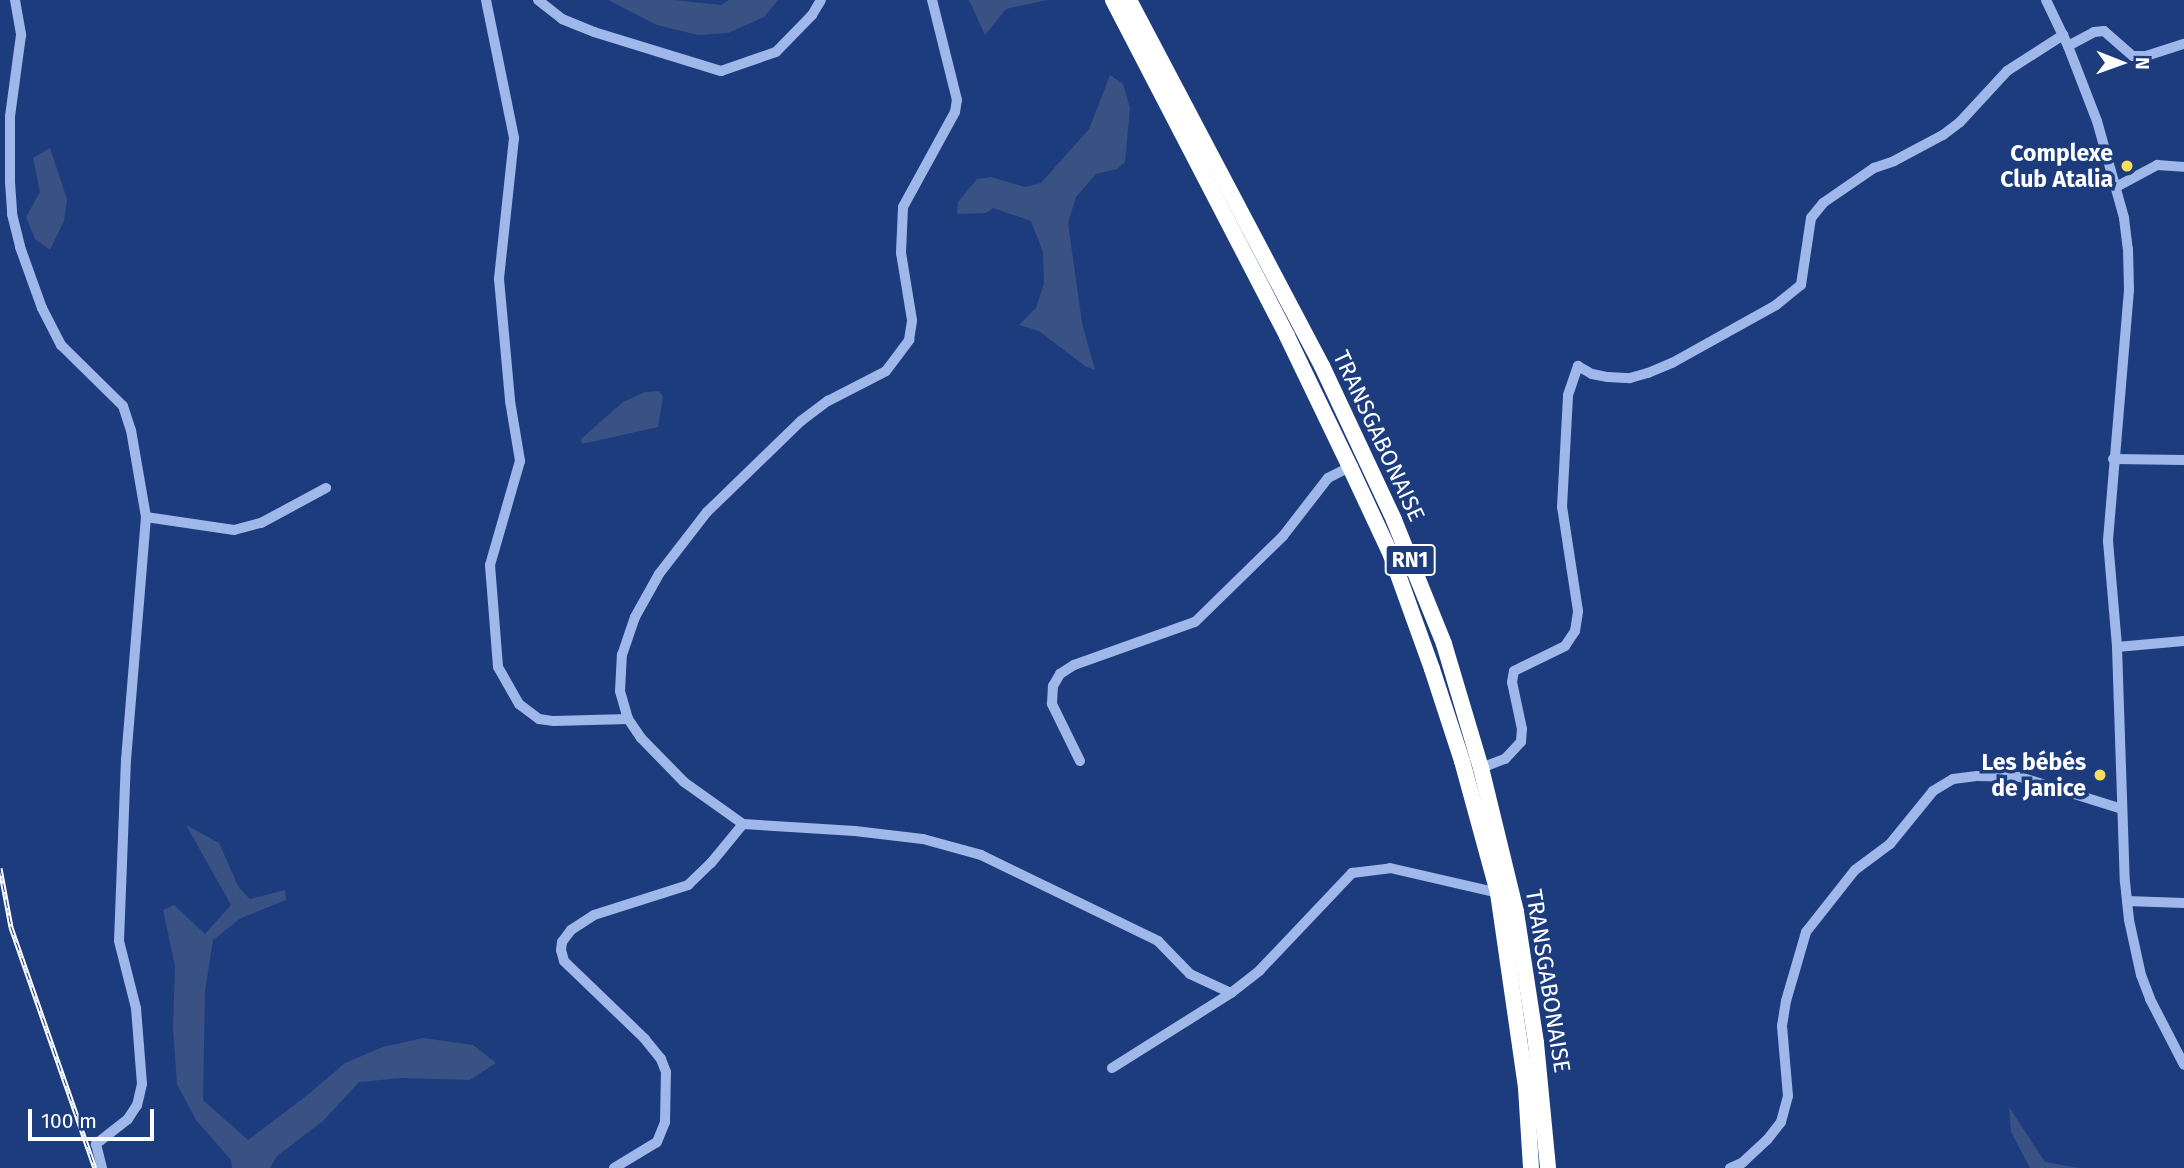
<!DOCTYPE html>
<html>
<head>
<meta charset="utf-8">
<style>
  body { margin:0 }
  #map { position:relative; width:2184px; height:1168px; overflow:hidden; background:#1c3c7e; font-family:"Fira Sans",sans-serif }
  div>[style] { position:absolute }
  [style*='--x'] { left:calc(var(--x)*1px); top:calc(var(--y)*1px); width:calc(var(--w)*1px); rotate:calc(var(--a)*1deg) }
  .water>* { inset:0; background:#3a5283 }
  .minor>* { height:10px; margin:-5px; padding:0 5px; transform-origin:5px; border-radius:5px; background:#9fb8e9 }
  .highway>* { height:16px; margin:-8px; padding:0 8px; transform-origin:8px; border-radius:8px; background:#fff }
  .rail>* { height:5px; margin-top:-2.5px; transform-origin:0; background:repeating-linear-gradient(90deg,#1c3c7e 0 8px,#fff 0 16px); box-sizing:border-box; border-block:2px solid #fff }
  .dots>* { width:19px; height:19px; translate:-50% -50%; box-sizing:border-box; border:4px solid #1c3c7e; border-radius:50% }
  span { translate:-50% -50%; white-space:nowrap; text-align:center; line-height:1.15; -webkit-text-stroke:7px #1c3c7e; paint-order:stroke }
  .shield-label span { padding:2px 5px; background:#1c3c7e; border:2px solid; border-radius:5px; -webkit-text-stroke-width:0 }
  .shield-label { font-size:21px; color:#fff; font-weight:700 }
  .poi-label { font-size:23px; color:#fff; font-weight:700 }
  .right { translate:-100% -50%; text-align:right }
  .street-label { font-size:23px; color:#fff }
  .north { position:absolute; left:2086px; top:28px; width:70px; height:70px; -webkit-text-stroke:5px #1c3c7e; paint-order:stroke; rotate:91deg; font-size:19px; font-weight:700; line-height:28px; text-align:center; color:#fff }
  .north::after { content:''; display:block; margin:auto; width:24px; height:32px; background:#fff; clip-path:polygon(50% 0,100% 100%,50% 72%,0 100%) }
  .scale { position:absolute; left:28px; top:1109px; width:126px; height:32px; box-sizing:border-box; border:4px solid #fff; border-top:0; padding-left:9px; font-size:21px; line-height:24px; white-space:nowrap; color:#fff; -webkit-text-stroke:5px #1c3c7e; paint-order:stroke }
</style>
</head>
<body>
<div id="map">
  <div class="water">
    <i style="clip-path:polygon(608px 0,675px 0,721px 5px,729px 0,778px 0,764px 17px,728px 33px,698px 35px,657px 25px)"></i>
    <i style="clip-path:polygon(969px 0,1047px 0,1006px 9px,985px 35px)"></i>
    <i style="clip-path:polygon(1110px 75px,1123px 84px,1130px 108px,1125px 162px,1117px 169px,1096px 174px,1076px 197px,1068px 223px,1082px 323px,1095px 370px,1085px 366px,1039px 331px,1019px 325px,1036px 308px,1044px 283px,1043px 252px,1031px 221px,993px 208px,986px 213px,957px 214px,958px 202px,977px 179px,991px 177px,1025px 187px,1041px 183px,1089px 129px)"></i>
    <i style="clip-path:polygon(50px 148px,67px 199px,64px 221px,50px 250px,35px 239px,26px 217px,40px 192px,33px 158px)"></i>
    <i style="clip-path:polygon(659px 391px,663px 397px,658px 427px,582px 444px,581px 439px,623px 402px,645px 392px)"></i>
    <i style="clip-path:polygon(186px 825px,219px 843px,239px 888px,250px 899px,285px 890px,286px 900px,241px 918px,213px 940px,205px 991px,203px 1100px,248px 1140px,310px 1093px,345px 1063px,383px 1047px,423px 1038px,473px 1045px,496px 1063px,470px 1080px,402px 1078px,359px 1082px,323px 1121px,277px 1156px,270px 1168px,232px 1168px,231px 1160px,196px 1120px,177px 1084px,173px 1027px,175px 966px,163px 910px,174px 905px,205px 934px,231px 905px)"></i>
    <i style="clip-path:polygon(2009px 1107px,2045px 1162px,2079px 1168px,2030px 1168px,2011px 1132px)"></i>
  </div>
  <div class="minor">
    <i style="--x:15;--y:0;--w:36;--a:80"></i>
    <i style="--x:21;--y:35;--w:82;--a:97.7"></i>
    <i style="--x:10;--y:116;--w:66;--a:90"></i>
    <i style="--x:10;--y:182;--w:32;--a:86"></i>
    <i style="--x:12;--y:214;--w:34;--a:76"></i>
    <i style="--x:20;--y:247;--w:65;--a:70.2"></i>
    <i style="--x:42;--y:308;--w:42;--a:62.8"></i>
    <i style="--x:61;--y:345;--w:87;--a:44.5"></i>
    <i style="--x:123;--y:406;--w:25;--a:72"></i>
    <i style="--x:131;--y:430;--w:88;--a:80.2"></i>
    <i style="--x:146;--y:517;--w:243;--a:94.7"></i>
    <i style="--x:126;--y:759;--w:182;--a:92.2"></i>
    <i style="--x:119;--y:941;--w:69;--a:75.8"></i>
    <i style="--x:136;--y:1008;--w:76;--a:85.5"></i>
    <i style="--x:142;--y:1084;--w:22;--a:103"></i>
    <i style="--x:137;--y:1105;--w:17;--a:123"></i>
    <i style="--x:128;--y:1119;--w:41;--a:142"></i>
    <i style="--x:96;--y:1144;--w:25;--a:76"></i>
    <i style="--x:486;--y:0;--w:141;--a:78.5"></i>
    <i style="--x:514;--y:138;--w:142;--a:96.1"></i>
    <i style="--x:499;--y:279;--w:122;--a:84.8"></i>
    <i style="--x:510;--y:401;--w:61;--a:80.5"></i>
    <i style="--x:520;--y:461;--w:108;--a:106.1"></i>
    <i style="--x:490;--y:565;--w:102;--a:85.5"></i>
    <i style="--x:498;--y:667;--w:43;--a:60.4"></i>
    <i style="--x:519;--y:704;--w:25;--a:37"></i>
    <i style="--x:539;--y:719;--w:15;--a:8"></i>
    <i style="--x:554;--y:721;--w:74;--a:-1.5"></i>
    <i style="--x:538;--y:0;--w:31;--a:38"></i>
    <i style="--x:562;--y:19;--w:35;--a:22"></i>
    <i style="--x:594;--y:32;--w:133;--a:17.1"></i>
    <i style="--x:721;--y:71;--w:58;--a:-19.1"></i>
    <i style="--x:776;--y:52;--w:52;--a:-45.8"></i>
    <i style="--x:812;--y:15;--w:17;--a:-59"></i>
    <i style="--x:2046;--y:0;--w:51;--a:64.4"></i>
    <i style="--x:2068;--y:46;--w:80;--a:68.9"></i>
    <i style="--x:2097;--y:121;--w:101;--a:74.4"></i>
    <i style="--x:2124;--y:218;--w:31;--a:83"></i>
    <i style="--x:2128;--y:249;--w:41;--a:88.6"></i>
    <i style="--x:2129;--y:290;--w:252;--a:94.8"></i>
    <i style="--x:2108;--y:541;--w:106;--a:85.1"></i>
    <i style="--x:2117;--y:647;--w:235;--a:88.1"></i>
    <i style="--x:2125;--y:882;--w:38;--a:84"></i>
    <i style="--x:2129;--y:920;--w:56;--a:77.7"></i>
    <i style="--x:2141;--y:975;--w:26;--a:69"></i>
    <i style="--x:2150;--y:999;--w:74;--a:62.7"></i>
    <i style="--x:2068;--y:46;--w:30;--a:-28"></i>
    <i style="--x:2094;--y:32;--w:10;--a:-6"></i>
    <i style="--x:2104;--y:31;--w:38;--a:41"></i>
    <i style="--x:2133;--y:56;--w:13;--a:0"></i>
    <i style="--x:2146;--y:56;--w:40;--a:-18"></i>
    <i style="--x:2116;--y:187;--w:47;--a:-28.2"></i>
    <i style="--x:2157;--y:165;--w:27;--a:4"></i>
    <i style="--x:2113;--y:459;--w:71;--a:0.8"></i>
    <i style="--x:146;--y:517;--w:89;--a:8.4"></i>
    <i style="--x:234;--y:530;--w:28;--a:-15"></i>
    <i style="--x:261;--y:523;--w:74;--a:-28.3"></i>
    <i style="--x:2117;--y:647;--w:67;--a:-5.1"></i>
    <i style="--x:1080;--y:761;--w:64;--a:-116.2"></i>
    <i style="--x:1052;--y:704;--w:18;--a:-87"></i>
    <i style="--x:1053;--y:686;--w:14;--a:-60"></i>
    <i style="--x:1060;--y:674;--w:17;--a:-33"></i>
    <i style="--x:1074;--y:665;--w:128;--a:-19.6"></i>
    <i style="--x:1195;--y:622;--w:123;--a:-44.3"></i>
    <i style="--x:1283;--y:536;--w:73;--a:-52.2"></i>
    <i style="--x:1328;--y:478;--w:25;--a:-27"></i>
    <i style="--x:1481;--y:768;--w:26;--a:-21"></i>
    <i style="--x:1505;--y:759;--w:23;--a:-47"></i>
    <i style="--x:1521;--y:742;--w:13;--a:-86"></i>
    <i style="--x:1522;--y:729;--w:48;--a:-102"></i>
    <i style="--x:1512;--y:682;--w:11;--a:-80"></i>
    <i style="--x:1514;--y:671;--w:57;--a:-26.1"></i>
    <i style="--x:1565;--y:646;--w:18;--a:-56"></i>
    <i style="--x:1575;--y:631;--w:20;--a:-81"></i>
    <i style="--x:1578;--y:611;--w:105;--a:-98.7"></i>
    <i style="--x:1562;--y:507;--w:112;--a:-86.9"></i>
    <i style="--x:1568;--y:395;--w:31;--a:-71"></i>
    <i style="--x:1578;--y:366;--w:16;--a:30"></i>
    <i style="--x:1592;--y:374;--w:16;--a:11"></i>
    <i style="--x:1608;--y:377;--w:22;--a:3"></i>
    <i style="--x:1630;--y:378;--w:19;--a:-16"></i>
    <i style="--x:1648;--y:373;--w:26;--a:-23"></i>
    <i style="--x:1672;--y:363;--w:119;--a:-29.1"></i>
    <i style="--x:1776;--y:305;--w:32;--a:-39"></i>
    <i style="--x:1801;--y:285;--w:68;--a:-81.5"></i>
    <i style="--x:1811;--y:218;--w:19;--a:-51"></i>
    <i style="--x:1823;--y:203;--w:62;--a:-34.5"></i>
    <i style="--x:1874;--y:168;--w:21;--a:-19"></i>
    <i style="--x:1894;--y:161;--w:55;--a:-28"></i>
    <i style="--x:1943;--y:135;--w:21;--a:-37"></i>
    <i style="--x:1960;--y:122;--w:69;--a:-47.3"></i>
    <i style="--x:2007;--y:71;--w:67;--a:-32.7"></i>
    <i style="--x:743;--y:824;--w:72;--a:-144.6"></i>
    <i style="--x:684;--y:782;--w:62;--a:-134.3"></i>
    <i style="--x:641;--y:738;--w:23;--a:-124"></i>
    <i style="--x:628;--y:719;--w:29;--a:-106"></i>
    <i style="--x:620;--y:691;--w:36;--a:-87"></i>
    <i style="--x:622;--y:655;--w:40;--a:-71.1"></i>
    <i style="--x:635;--y:617;--w:49;--a:-60.8"></i>
    <i style="--x:659;--y:574;--w:78;--a:-52.3"></i>
    <i style="--x:707;--y:512;--w:131;--a:-44.1"></i>
    <i style="--x:801;--y:421;--w:34;--a:-37"></i>
    <i style="--x:828;--y:401;--w:65;--a:-27.3"></i>
    <i style="--x:886;--y:371;--w:39;--a:-53"></i>
    <i style="--x:909;--y:340;--w:20;--a:-81"></i>
    <i style="--x:912;--y:320;--w:68;--a:-99.3"></i>
    <i style="--x:901;--y:253;--w:46;--a:-87.5"></i>
    <i style="--x:903;--y:207;--w:108;--a:-61.3"></i>
    <i style="--x:955;--y:112;--w:12;--a:-81"></i>
    <i style="--x:957;--y:100;--w:103;--a:-104"></i>
    <i style="--x:2127;--y:901;--w:57;--a:2"></i>
    <i style="--x:1112;--y:1068;--w:141;--a:-32.2"></i>
    <i style="--x:614;--y:1168;--w:50;--a:-31.2"></i>
    <i style="--x:657;--y:1142;--w:22;--a:-68"></i>
    <i style="--x:665;--y:1122;--w:50;--a:-88.9"></i>
    <i style="--x:666;--y:1072;--w:14;--a:-111"></i>
    <i style="--x:661;--y:1059;--w:26;--a:-129"></i>
    <i style="--x:645;--y:1039;--w:112;--a:-136.1"></i>
    <i style="--x:564;--y:961;--w:11;--a:-105"></i>
    <i style="--x:561;--y:950;--w:8;--a:-83"></i>
    <i style="--x:562;--y:942;--w:15;--a:-53"></i>
    <i style="--x:571;--y:930;--w:27;--a:-33"></i>
    <i style="--x:594;--y:915;--w:99;--a:-17.7"></i>
    <i style="--x:688;--y:885;--w:32;--a:-44"></i>
    <i style="--x:711;--y:863;--w:50;--a:-50.6"></i>
    <i style="--x:743;--y:824;--w:112;--a:3.6"></i>
    <i style="--x:855;--y:831;--w:68;--a:6.7"></i>
    <i style="--x:923;--y:839;--w:60;--a:15.4"></i>
    <i style="--x:981;--y:855;--w:197;--a:25.9"></i>
    <i style="--x:1158;--y:941;--w:46;--a:45.9"></i>
    <i style="--x:1190;--y:974;--w:45;--a:24.9"></i>
    <i style="--x:1231;--y:993;--w:37;--a:-38"></i>
    <i style="--x:1260;--y:970;--w:134;--a:-46.5"></i>
    <i style="--x:1352;--y:873;--w:38;--a:-7"></i>
    <i style="--x:1390;--y:868;--w:111;--a:13"></i>
    <i style="--x:1730;--y:1168;--w:13;--a:-23"></i>
    <i style="--x:1742;--y:1163;--w:34;--a:-43"></i>
    <i style="--x:1767;--y:1140;--w:23;--a:-52"></i>
    <i style="--x:1781;--y:1122;--w:27;--a:-75"></i>
    <i style="--x:1788;--y:1096;--w:70;--a:-94.9"></i>
    <i style="--x:1782;--y:1026;--w:25;--a:-81"></i>
    <i style="--x:1786;--y:1001;--w:72;--a:-73.8"></i>
    <i style="--x:1806;--y:932;--w:79;--a:-51.7"></i>
    <i style="--x:1855;--y:870;--w:44;--a:-36.6"></i>
    <i style="--x:1890;--y:844;--w:68;--a:-50.9"></i>
    <i style="--x:1933;--y:791;--w:23;--a:-31"></i>
    <i style="--x:1953;--y:779;--w:24;--a:-7"></i>
    <i style="--x:1977;--y:776;--w:43;--a:1.3"></i>
    <i style="--x:2020;--y:777;--w:107;--a:17.4"></i>
  </div>
  <div class="highway">
    <i style="--x:1113;--y:0;--w:378;--a:62.6"></i>
    <i style="--x:1287;--y:336;--w:145;--a:64.3"></i>
    <i style="--x:1350;--y:467;--w:97;--a:65"></i>
    <i style="--x:1391;--y:555;--w:121;--a:70.2"></i>
    <i style="--x:1432;--y:669;--w:97;--a:71.9"></i>
    <i style="--x:1462;--y:761;--w:137;--a:74.7"></i>
    <i style="--x:1498;--y:893;--w:197;--a:81.8"></i>
    <i style="--x:1526;--y:1088;--w:80;--a:86.4"></i>
    <i style="--x:1129;--y:0;--w:414;--a:62.2"></i>
    <i style="--x:1322;--y:366;--w:170;--a:64.9"></i>
    <i style="--x:1394;--y:520;--w:134;--a:68"></i>
    <i style="--x:1444;--y:644;--w:129;--a:73.4"></i>
    <i style="--x:1481;--y:768;--w:148;--a:76.3"></i>
    <i style="--x:1516;--y:912;--w:133;--a:81.3"></i>
    <i style="--x:1536;--y:1043;--w:126;--a:84.5"></i>
  </div>
  <div class="rail">
    <i style="--x:0;--y:868;--w:60;--a:79.4"></i>
    <i style="--x:11;--y:927;--w:255;--a:70.8"></i>
  </div>
  <div class="dots">
    <i style="left:2127px;top:166px;background:#f9dd5d"></i>
    <i style="left:2100px;top:775px;background:#f9dd5d"></i>
  </div>
  <div class="shield-label">
    <span style="left:1410px;top:560px">RN1</span>
  </div>
  <div class="poi-label">
    <span class="right" style="left:2113px;top:166px">Complexe<br>Club Atalia</span>
    <span class="right" style="left:2086px;top:775px">Les bébés<br>de Janice</span>
  </div>
  <div class="street-label">
    <span style="left:1379px;top:436px;rotate:65deg">TRANSGABONAISE</span>
    <span style="left:1548px;top:981px;rotate:81deg">TRANSGABONAISE</span>
  </div>
  <div class="north">N</div>
  <div class="scale">100 m</div>
</div>
</body>
</html>
